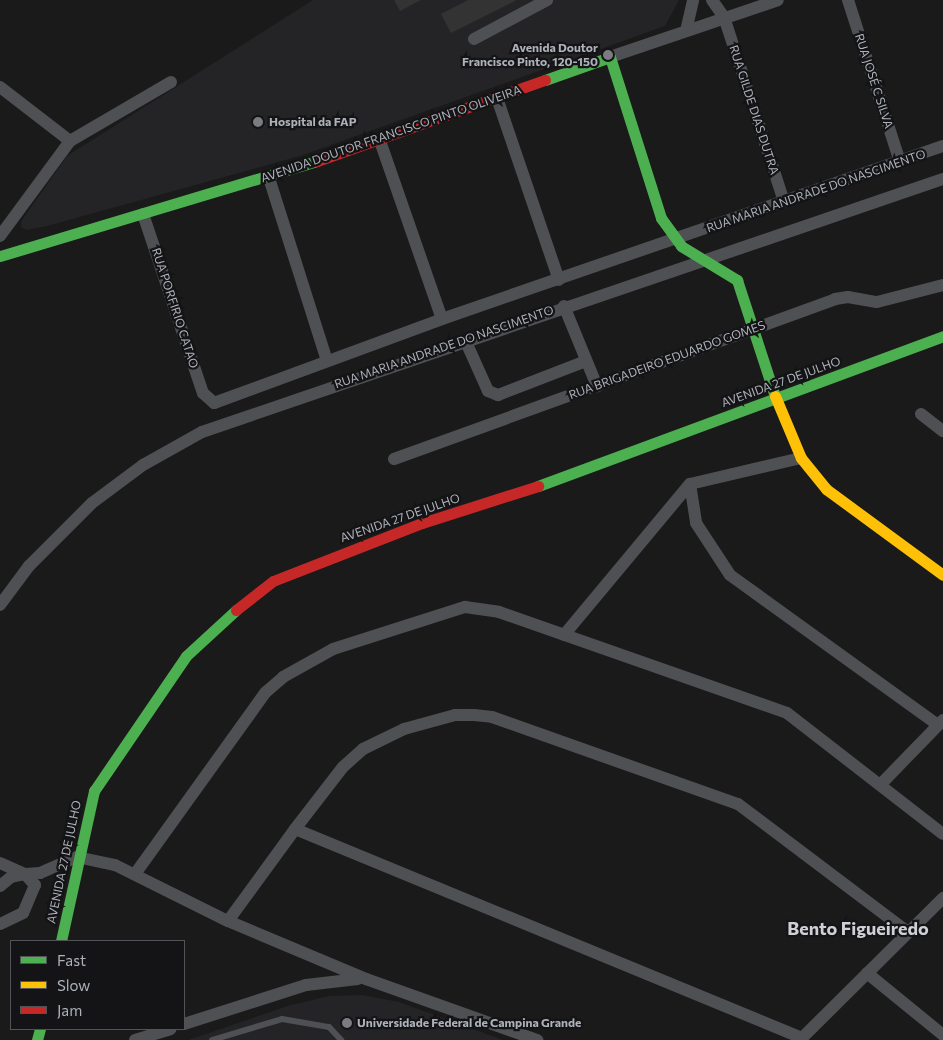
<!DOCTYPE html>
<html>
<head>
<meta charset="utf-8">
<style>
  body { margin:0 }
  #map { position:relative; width:943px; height:1040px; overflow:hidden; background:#1a1a1a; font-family:Commissioner,sans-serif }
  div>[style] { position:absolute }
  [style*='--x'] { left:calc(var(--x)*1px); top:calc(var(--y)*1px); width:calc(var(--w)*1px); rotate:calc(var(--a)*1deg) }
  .built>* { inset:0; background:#242426 }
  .building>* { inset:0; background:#333334 }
  .lane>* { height:6px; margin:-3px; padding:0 3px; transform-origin:3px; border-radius:3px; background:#4f5053 }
  .street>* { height:12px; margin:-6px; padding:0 6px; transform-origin:6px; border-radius:6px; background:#4f5053 }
  .fast>* { height:11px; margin:-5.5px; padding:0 5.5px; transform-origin:5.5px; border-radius:5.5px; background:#4caf50 }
  .slow>* { height:11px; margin:-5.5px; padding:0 5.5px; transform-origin:5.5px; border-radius:5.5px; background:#ffc107 }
  .jam>* { height:11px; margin:-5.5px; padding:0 5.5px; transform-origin:5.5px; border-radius:5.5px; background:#c62828 }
  .dots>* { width:14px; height:14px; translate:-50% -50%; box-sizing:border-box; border:2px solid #141416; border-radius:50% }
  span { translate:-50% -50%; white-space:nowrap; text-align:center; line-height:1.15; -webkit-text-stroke:4.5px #141416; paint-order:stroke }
  .poi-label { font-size:12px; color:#adb1b9; font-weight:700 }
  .right { translate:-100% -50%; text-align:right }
  .left { translate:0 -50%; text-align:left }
  .street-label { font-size:12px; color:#adb1b9 }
  .district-label { font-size:18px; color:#ced0d6; font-weight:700 }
  .legend { position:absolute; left:10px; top:940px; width:175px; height:90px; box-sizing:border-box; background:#141416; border:1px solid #515357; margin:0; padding:6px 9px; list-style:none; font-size:15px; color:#adb1b9 }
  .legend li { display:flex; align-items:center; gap:10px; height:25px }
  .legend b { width:25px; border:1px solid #515357 }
</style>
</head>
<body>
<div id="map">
  <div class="built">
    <i style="clip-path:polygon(313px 0,679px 0,665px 26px,300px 156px,47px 226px,27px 230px,21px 227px,22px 220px,67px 156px)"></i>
    <i style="clip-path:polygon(362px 995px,399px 1002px,503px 1040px,188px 1040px,288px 1006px,329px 996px)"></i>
  </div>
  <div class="building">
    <i style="clip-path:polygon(394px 0,421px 0,400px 11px)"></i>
    <i style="clip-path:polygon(468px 0,517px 0,451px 33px,441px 14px)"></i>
  </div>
  <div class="lane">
    <i style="--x:212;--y:1040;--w:73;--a:-16.7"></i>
    <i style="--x:282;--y:1019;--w:48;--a:9.7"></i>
    <i style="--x:329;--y:1027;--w:18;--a:47"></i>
  </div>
  <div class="street">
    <i style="--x:712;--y:0;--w:21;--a:55"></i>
    <i style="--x:724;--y:17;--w:194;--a:72"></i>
    <i style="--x:848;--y:0;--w:170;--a:72.2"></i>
    <i style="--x:686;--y:31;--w:32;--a:-77"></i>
    <i style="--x:474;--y:39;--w:83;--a:-28.1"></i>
    <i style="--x:610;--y:57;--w:177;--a:-18.7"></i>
    <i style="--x:0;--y:87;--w:88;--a:37.6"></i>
    <i style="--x:497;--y:98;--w:192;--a:71.2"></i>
    <i style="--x:380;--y:141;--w:188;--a:70.8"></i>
    <i style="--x:269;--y:178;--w:192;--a:72.4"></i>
    <i style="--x:143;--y:214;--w:189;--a:71.5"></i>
    <i style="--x:203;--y:393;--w:15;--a:42"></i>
    <i style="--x:214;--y:403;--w:243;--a:-20.2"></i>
    <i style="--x:442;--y:319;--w:530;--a:-19.05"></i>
    <i style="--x:0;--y:236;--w:118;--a:-53.6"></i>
    <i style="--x:70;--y:141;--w:117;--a:-30.3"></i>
    <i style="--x:564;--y:306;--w:87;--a:67.6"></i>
    <i style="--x:466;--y:342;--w:54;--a:65.8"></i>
    <i style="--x:488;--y:391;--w:11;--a:22"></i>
    <i style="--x:498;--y:395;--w:94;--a:-21.1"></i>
    <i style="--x:921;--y:414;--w:28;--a:38"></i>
    <i style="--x:394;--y:459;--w:469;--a:-19.9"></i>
    <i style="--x:835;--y:299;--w:13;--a:-9"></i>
    <i style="--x:848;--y:297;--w:29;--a:10"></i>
    <i style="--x:877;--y:302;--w:68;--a:-14.4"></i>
    <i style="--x:690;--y:484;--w:39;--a:81"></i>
    <i style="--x:696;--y:523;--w:62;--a:56.8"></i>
    <i style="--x:730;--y:575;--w:256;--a:35.8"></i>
    <i style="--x:0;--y:605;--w:49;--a:-53.4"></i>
    <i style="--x:29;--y:566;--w:89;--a:-45"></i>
    <i style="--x:92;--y:503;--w:64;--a:-36.7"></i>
    <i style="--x:143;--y:465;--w:68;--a:-29.2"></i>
    <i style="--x:202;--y:432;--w:783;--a:-18.85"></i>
    <i style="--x:564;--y:635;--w:197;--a:-50.2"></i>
    <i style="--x:690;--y:484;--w:114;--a:-13.2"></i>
    <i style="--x:881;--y:784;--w:89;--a:-45.9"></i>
    <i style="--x:295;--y:829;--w:548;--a:22.4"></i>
    <i style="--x:0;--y:863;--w:27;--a:24"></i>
    <i style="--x:25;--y:874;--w:15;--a:-4"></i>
    <i style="--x:40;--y:873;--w:40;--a:-23.4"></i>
    <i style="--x:77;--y:857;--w:39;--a:12"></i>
    <i style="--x:115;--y:865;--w:126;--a:26.4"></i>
    <i style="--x:228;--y:921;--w:150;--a:22.8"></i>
    <i style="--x:366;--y:979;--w:182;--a:19.6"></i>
    <i style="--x:135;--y:874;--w:224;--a:-54.3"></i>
    <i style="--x:266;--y:692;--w:23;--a:-41"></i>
    <i style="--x:283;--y:677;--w:57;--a:-29.2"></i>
    <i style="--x:333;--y:649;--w:139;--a:-17.7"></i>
    <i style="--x:465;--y:607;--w:34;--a:8"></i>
    <i style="--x:499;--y:612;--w:305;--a:19.3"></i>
    <i style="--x:787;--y:713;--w:197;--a:37.8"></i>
    <i style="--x:0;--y:886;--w:14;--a:-39"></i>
    <i style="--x:11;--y:877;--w:14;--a:-12"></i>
    <i style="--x:25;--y:874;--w:15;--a:48"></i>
    <i style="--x:35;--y:885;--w:30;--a:113"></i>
    <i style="--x:23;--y:913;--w:25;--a:154"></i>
    <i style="--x:228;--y:921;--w:114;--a:-53.9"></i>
    <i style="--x:295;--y:829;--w:78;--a:-52.3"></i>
    <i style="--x:343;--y:767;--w:27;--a:-42"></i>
    <i style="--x:363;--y:749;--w:46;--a:-26"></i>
    <i style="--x:404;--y:729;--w:53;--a:-15.4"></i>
    <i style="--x:455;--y:715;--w:19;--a:0"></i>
    <i style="--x:474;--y:715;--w:18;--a:6"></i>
    <i style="--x:492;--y:717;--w:261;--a:19.5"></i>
    <i style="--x:738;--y:804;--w:213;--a:37"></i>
    <i style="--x:867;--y:973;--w:98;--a:39.2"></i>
    <i style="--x:184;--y:1024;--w:128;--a:-17.7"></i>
    <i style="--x:306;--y:985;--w:52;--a:-6.6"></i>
    <i style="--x:135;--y:1040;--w:37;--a:-17"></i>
    <i style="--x:800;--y:1040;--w:202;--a:-44.8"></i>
  </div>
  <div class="fast">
    <i style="--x:545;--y:80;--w:69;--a:-19.5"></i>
    <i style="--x:610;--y:57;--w:169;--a:72.4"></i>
    <i style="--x:661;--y:218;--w:34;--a:54"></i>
    <i style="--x:681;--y:246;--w:66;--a:31.3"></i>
    <i style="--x:737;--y:280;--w:122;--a:71.9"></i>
    <i style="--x:0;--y:256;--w:331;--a:-16.7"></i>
    <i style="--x:538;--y:486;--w:432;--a:-20.3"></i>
    <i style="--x:61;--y:941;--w:154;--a:-77.6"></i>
    <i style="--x:94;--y:791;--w:163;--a:-55.7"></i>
    <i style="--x:186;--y:656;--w:68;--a:-42.6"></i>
    <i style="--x:37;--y:1040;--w:11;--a:-75"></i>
  </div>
  <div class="slow">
    <i style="--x:775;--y:396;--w:67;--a:67.2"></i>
    <i style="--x:801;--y:458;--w:40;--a:51"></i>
    <i style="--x:826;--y:489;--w:145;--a:36.3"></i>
  </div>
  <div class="jam">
    <i style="--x:317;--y:161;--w:242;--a:-19.6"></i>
    <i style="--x:236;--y:610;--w:47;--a:-38.1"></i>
    <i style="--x:273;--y:581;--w:160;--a:-21.3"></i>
    <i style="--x:422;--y:523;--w:122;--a:-17.7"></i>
  </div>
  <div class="dots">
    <i style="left:608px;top:55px;background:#7a7c81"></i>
    <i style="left:258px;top:122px;background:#7a7c81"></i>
    <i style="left:347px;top:1023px;background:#7a7c81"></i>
  </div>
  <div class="poi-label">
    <span class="right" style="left:598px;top:55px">Avenida Doutor<br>Francisco Pinto, 120-150</span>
    <span class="left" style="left:269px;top:122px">Hospital da FAP</span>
    <span class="left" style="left:357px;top:1023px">Universidade Federal de Campina Grande</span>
  </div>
  <div class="street-label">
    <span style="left:874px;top:81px;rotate:72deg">RUA JOSÉ C SILVA</span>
    <span style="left:754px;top:110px;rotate:72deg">RUA GILDE DIAS DUTRA</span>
    <span style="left:391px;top:134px;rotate:-19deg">AVENIDA DOUTOR FRANCISCO PINTO OLIVEIRA</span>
    <span style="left:816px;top:191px;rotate:-19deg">RUA MARIA ANDRADE DO NASCIMENTO</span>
    <span style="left:175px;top:308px;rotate:72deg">RUA PORFIRIO CATAO</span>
    <span style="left:444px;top:347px;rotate:-19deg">RUA MARIA ANDRADE DO NASCIMENTO</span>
    <span style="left:667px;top:360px;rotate:-20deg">RUA BRIGADEIRO EDUARDO GOMES</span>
    <span style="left:781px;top:382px;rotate:-20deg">AVENIDA 27 DE JULHO</span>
    <span style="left:400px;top:518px;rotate:-19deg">AVENIDA 27 DE JULHO</span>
    <span style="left:64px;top:862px;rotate:-78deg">AVENIDA 27 DE JULHO</span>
  </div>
  <div class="district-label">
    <span style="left:858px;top:928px">Bento Figueiredo</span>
  </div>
  <ul class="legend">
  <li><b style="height:6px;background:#4caf50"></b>Fast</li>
  <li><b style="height:6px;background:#ffc107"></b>Slow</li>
  <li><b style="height:6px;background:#c62828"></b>Jam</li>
  </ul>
</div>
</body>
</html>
